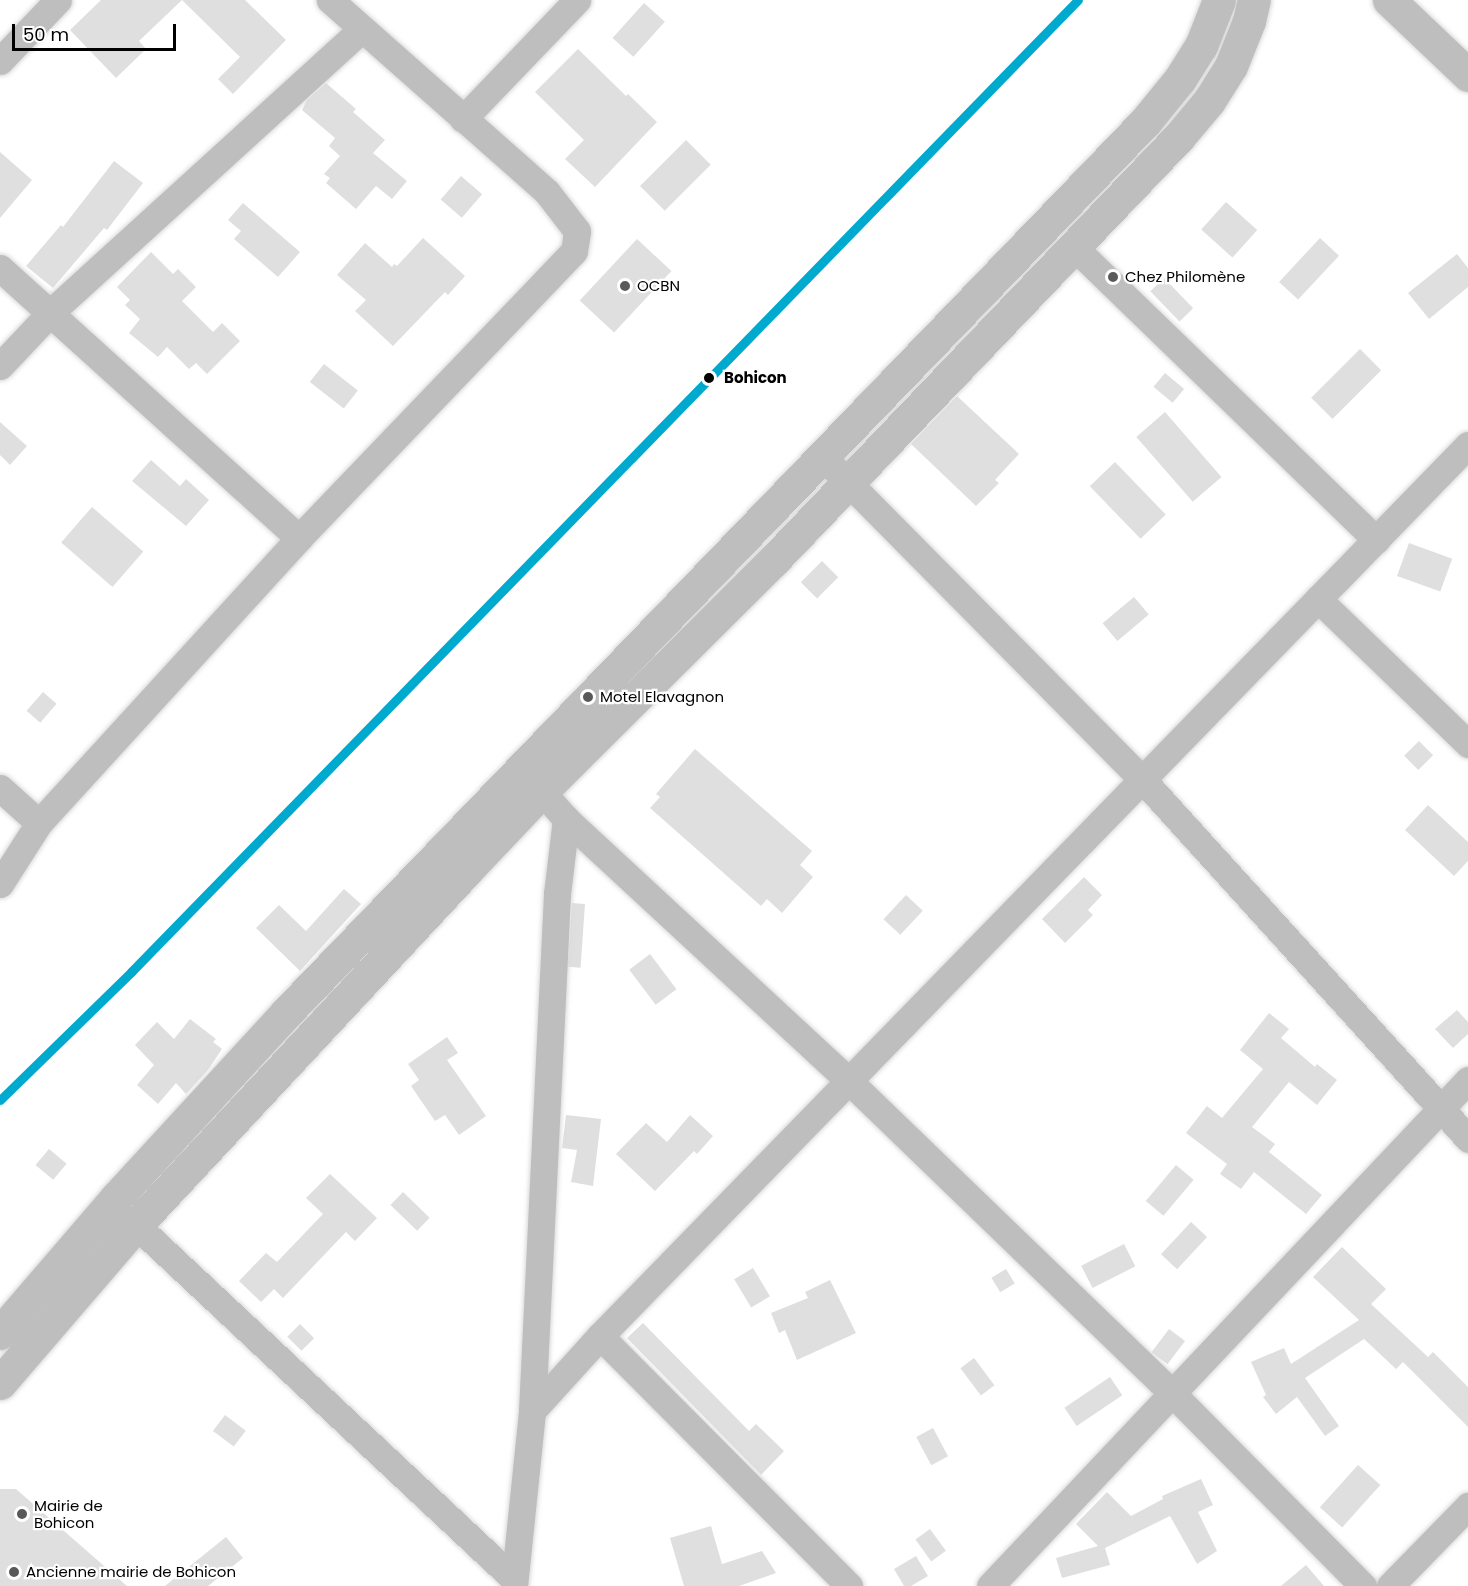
<!DOCTYPE html>
<html>
<head>
<meta charset="utf-8">
<style>
  body { margin:0 }
  #map { position:relative; width:1468px; height:1586px; overflow:hidden; background:#fff; font-family:Poppins,sans-serif }
  div>[style] { position:absolute }
  [style*='--x'] { left:calc(var(--x)*1px); top:calc(var(--y)*1px); width:calc(var(--w)*1px); rotate:calc(var(--a)*1deg) }
  .building>* { inset:0; background:#dfdfdf; transform-origin:0 0 }
  .roads { filter:drop-shadow(0 0 2px #dbdbdb) drop-shadow(0 0 2px #dbdbdb) }
  .minor>* { height:27px; margin:-13.5px; padding:0 13.5px; transform-origin:13.5px; border-radius:13.5px; background:#bebebe }
  .major>* { height:33px; margin:-16.5px; padding:0 16.5px; transform-origin:16.5px; border-radius:16.5px; background:#bebebe }
  .highway>* { height:33px; margin:-16.5px; padding:0 16.5px; transform-origin:16.5px; border-radius:16.5px; background:#bebebe }
  .rail-1>* { height:9px; margin:-4.5px; padding:0 4.5px; transform-origin:4.5px; border-radius:4.5px; background:#00a9ce }
  .dots>* { width:16px; height:16px; translate:-50% -50%; box-sizing:border-box; border:3px solid #fff; border-radius:50% }
  span { translate:-50% -50%; white-space:nowrap; text-align:center; line-height:1.15; -webkit-text-stroke:4.5px #fff; paint-order:stroke }
  .poi-label { font-size:15px; color:#000 }
  .left { translate:0 -50%; text-align:left }
  .stop-label { font-size:15px; color:#000; font-weight:700 }
  .scale { position:absolute; left:12px; top:24px; width:164px; height:27px; box-sizing:border-box; border:3px solid #000; border-top:0; padding-left:8px; font-size:18px; line-height:21px; white-space:nowrap; color:#000; -webkit-text-stroke:4px #fff; paint-order:stroke }
</style>
</head>
<body>
<div id="map">
  <div class="building">
    <i style="clip-path:polygon(101px 0,245px 0,286px 40px,233px 94px,218px 79px,240px 57px,182px 0,139px 41px,146px 49px,116px 78px,70px 30px)"></i>
    <i style="left:644px;top:3px;width:28px;height:47px;rotate:42deg"></i>
    <i style="clip-path:polygon(578px 49px,626px 96px,628px 94px,657px 122px,595px 187px,565px 159px,584px 140px,535px 92px)"></i>
    <i style="clip-path:polygon(326px 83px,356px 109px,353px 112px,385px 140px,373px 153px,407px 181px,392px 199px,376px 186px,356px 209px,326px 183px,330px 178px,324px 174px,340px 156px,329px 146px,335px 138px,302px 110px,307px 100px)"></i>
    <i style="left:686px;top:140px;width:35px;height:65px;rotate:45deg"></i>
    <i style="clip-path:polygon(0 152px,32px 180px,0 218px)"></i>
    <i style="clip-path:polygon(114px 161px,143px 183px,107px 230px,104px 228px,53px 288px,26px 266px,61px 225px,63px 227px)"></i>
    <i style="left:461px;top:176px;width:28px;height:31px;rotate:41deg"></i>
    <i style="left:1226px;top:202px;width:42px;height:37px;rotate:42deg"></i>
    <i style="clip-path:polygon(243px 203px,300px 252px,278px 277px,234px 239px,241px 231px,228px 220px)"></i>
    <i style="clip-path:polygon(423px 238px,465px 276px,448px 295px,445px 292px,393px 346px,355px 311px,366px 300px,337px 275px,365px 243px,392px 267px,394px 264px,397px 266px)"></i>
    <i style="left:1320px;top:238px;width:26px;height:60px;rotate:43deg"></i>
    <i style="left:637px;top:239px;width:47px;height:84px;rotate:43deg"></i>
    <i style="clip-path:polygon(151px 252px,173px 274px,178px 269px,196px 287px,182px 301px,213px 332px,222px 323px,240px 341px,207px 374px,196px 363px,189px 369px,167px 347px,158px 357px,129px 333px,140px 319px,125px 305px,130px 300px,117px 287px)"></i>
    <i style="clip-path:polygon(1457px 254px,1468px 268px,1468px 287px,1429px 319px,1408px 293px)"></i>
    <i style="left:1164px;top:278px;width:42px;height:19px;rotate:46deg"></i>
    <i style="left:1360px;top:349px;width:30px;height:69px;rotate:45deg"></i>
    <i style="left:324px;top:364px;width:43px;height:23px;rotate:38deg"></i>
    <i style="left:1165px;top:373px;width:25px;height:18px;rotate:40deg"></i>
    <i style="clip-path:polygon(957px 396px,1019px 454px,995px 480px,999px 483px,976px 506px,911px 444px)"></i>
    <i style="left:1165px;top:412px;width:86px;height:38px;rotate:49deg"></i>
    <i style="clip-path:polygon(0 422px,27px 446px,10px 465px,0 455px)"></i>
    <i style="clip-path:polygon(151px 460px,180px 486px,186px 479px,209px 500px,186px 526px,132px 481px)"></i>
    <i style="left:1115px;top:462px;width:73px;height:35px;rotate:46deg"></i>
    <i style="left:92px;top:507px;width:68px;height:47px;rotate:41deg"></i>
    <i style="left:1409px;top:543px;width:46px;height:35px;rotate:20deg"></i>
    <i style="left:822px;top:561px;width:23px;height:30px;rotate:45deg"></i>
    <i style="left:1134px;top:597px;width:23px;height:41px;rotate:50deg"></i>
    <i style="left:43px;top:692px;width:18px;height:25px;rotate:41deg"></i>
    <i style="left:1419px;top:741px;width:20px;height:21px;rotate:45deg"></i>
    <i style="clip-path:polygon(695px 749px,812px 851px,800px 865px,813px 877px,782px 913px,767px 899px,761px 906px,650px 808px,660px 797px,656px 794px)"></i>
    <i style="clip-path:polygon(1428px 805px,1468px 842px,1468px 861px,1454px 876px,1405px 830px)"></i>
    <i style="clip-path:polygon(1084px 877px,1102px 895px,1088px 910px,1093px 915px,1065px 943px,1042px 919px)"></i>
    <i style="clip-path:polygon(344px 889px,361px 904px,300px 971px,256px 928px,279px 905px,306px 931px)"></i>
    <i style="left:906px;top:895px;width:23px;height:33px;rotate:43deg"></i>
    <i style="left:572px;top:903px;width:13px;height:64px;rotate:4deg"></i>
    <i style="left:650px;top:954px;width:44px;height:26px;rotate:53deg"></i>
    <i style="clip-path:polygon(1457px 1010px,1468px 1022px,1468px 1034px,1453px 1048px,1435px 1029px)"></i>
    <i style="clip-path:polygon(1269px 1013px,1289px 1029px,1281px 1038px,1315px 1067px,1317px 1064px,1337px 1080px,1317px 1105px,1289px 1082px,1252px 1127px,1275px 1144px,1269px 1152px,1322px 1195px,1306px 1214px,1254px 1172px,1241px 1189px,1220px 1174px,1227px 1164px,1186px 1133px,1207px 1106px,1222px 1118px,1263px 1069px,1240px 1050px)"></i>
    <i style="clip-path:polygon(190px 1019px,216px 1039px,213px 1042px,222px 1049px,208px 1070px,186px 1094px,176px 1083px,158px 1104px,137px 1085px,154px 1065px,135px 1045px,157px 1022px,174px 1039px)"></i>
    <i style="clip-path:polygon(447px 1037px,458px 1053px,447px 1060px,486px 1116px,459px 1135px,445px 1115px,435px 1121px,411px 1086px,419px 1080px,408px 1064px)"></i>
    <i style="clip-path:polygon(566px 1115px,601px 1119px,593px 1186px,571px 1182px,577px 1150px,562px 1148px)"></i>
    <i style="clip-path:polygon(690px 1115px,713px 1136px,697px 1154px,694px 1151px,655px 1191px,616px 1154px,646px 1123px,667px 1142px)"></i>
    <i style="left:49px;top:1149px;width:23px;height:21px;rotate:40deg"></i>
    <i style="left:1176px;top:1165px;width:23px;height:47px;rotate:40deg"></i>
    <i style="clip-path:polygon(330px 1174px,377px 1218px,355px 1241px,346px 1232px,283px 1298px,274px 1289px,261px 1302px,239px 1281px,266px 1253px,277px 1262px,323px 1214px,306px 1198px)"></i>
    <i style="left:403px;top:1192px;width:37px;height:18px;rotate:44deg"></i>
    <i style="left:1191px;top:1222px;width:22px;height:44px;rotate:43deg"></i>
    <i style="left:1124px;top:1244px;width:25px;height:48px;rotate:63deg"></i>
    <i style="clip-path:polygon(1342px 1247px,1386px 1289px,1371px 1304px,1428px 1357px,1433px 1352px,1468px 1387px,1468px 1427px,1403px 1362px,1396px 1369px,1364px 1339px,1305px 1378px,1339px 1426px,1325px 1436px,1297px 1397px,1276px 1414px,1263px 1397px,1266px 1395px,1251px 1362px,1284px 1348px,1291px 1364px,1359px 1320px,1313px 1277px)"></i>
    <i style="left:753px;top:1268px;width:33px;height:22px;rotate:59deg"></i>
    <i style="left:1006px;top:1269px;width:17px;height:17px;rotate:59deg"></i>
    <i style="clip-path:polygon(830px 1280px,856px 1333px,797px 1360px,785px 1330px,779px 1333px,771px 1313px,808px 1298px,805px 1292px)"></i>
    <i style="clip-path:polygon(643px 1323px,749px 1431px,756px 1424px,784px 1451px,761px 1475px,627px 1338px)"></i>
    <i style="left:300px;top:1324px;width:20px;height:18px;rotate:45deg"></i>
    <i style="left:1169px;top:1329px;width:20px;height:29px;rotate:37deg"></i>
    <i style="left:974px;top:1358px;width:34px;height:17px;rotate:53deg"></i>
    <i style="left:1110px;top:1377px;width:22px;height:55px;rotate:56deg"></i>
    <i style="left:225px;top:1415px;width:26px;height:20px;rotate:37deg"></i>
    <i style="left:933px;top:1428px;width:32px;height:19px;rotate:62deg"></i>
    <i style="left:1358px;top:1465px;width:30px;height:57px;rotate:42deg"></i>
    <i style="clip-path:polygon(1201px 1479px,1213px 1505px,1198px 1512px,1217px 1551px,1197px 1564px,1170px 1516px,1105px 1548px,1110px 1565px,1062px 1578px,1056px 1558px,1098px 1546px,1076px 1524px,1107px 1492px,1131px 1516px,1163px 1499px,1162px 1496px)"></i>
    <i style="clip-path:polygon(0 1489px,16px 1489px,127px 1586px,0 1586px)"></i>
    <i style="clip-path:polygon(711px 1526px,722px 1564px,762px 1551px,776px 1573px,739px 1586px,684px 1586px,670px 1538px)"></i>
    <i style="left:930px;top:1529px;width:27px;height:18px;rotate:54deg"></i>
    <i style="clip-path:polygon(226px 1537px,243px 1558px,208px 1586px,165px 1586px)"></i>
    <i style="clip-path:polygon(916px 1556px,928px 1576px,911px 1586px,904px 1586px,894px 1569px)"></i>
    <i style="clip-path:polygon(1306px 1565px,1324px 1586px,1281px 1586px)"></i>
  </div>
  <div class="roads">
    <div class="minor">
      <i style="--x:0;--y:61;--w:84;--a:-46.4"></i>
      <i style="--x:463;--y:119;--w:165;--a:-46.2"></i>
      <i style="--x:1074;--y:247;--w:421;--a:44.1"></i>
      <i style="--x:0;--y:268;--w:403;--a:42.1"></i>
      <i style="--x:0;--y:366;--w:74;--a:-46.6"></i>
      <i style="--x:51;--y:312;--w:420;--a:-42.3"></i>
      <i style="--x:823;--y:457;--w:453;--a:45.3"></i>
      <i style="--x:1142;--y:779;--w:486;--a:47.8"></i>
      <i style="--x:1318;--y:599;--w:209;--a:44"></i>
      <i style="--x:529;--y:777;--w:56;--a:48.6"></i>
      <i style="--x:566;--y:819;--w:386;--a:42.8"></i>
      <i style="--x:849;--y:1081;--w:449;--a:44"></i>
      <i style="--x:1172;--y:1393;--w:272;--a:45.3"></i>
      <i style="--x:0;--y:788;--w:52;--a:41.9"></i>
      <i style="--x:0;--y:884;--w:72;--a:-57.4"></i>
      <i style="--x:39;--y:823;--w:386;--a:-47.6"></i>
      <i style="--x:299;--y:538;--w:397;--a:-46.2"></i>
      <i style="--x:574;--y:251;--w:20;--a:-81"></i>
      <i style="--x:577;--y:231;--w:49;--a:-127.6"></i>
      <i style="--x:547;--y:192;--w:290;--a:-138.5"></i>
      <i style="--x:136;--y:1225;--w:518;--a:43.12"></i>
      <i style="--x:600;--y:1336;--w:353;--a:45.1"></i>
      <i style="--x:532;--y:1411;--w:101;--a:-47.8"></i>
      <i style="--x:600;--y:1336;--w:1244;--a:-45.75"></i>
      <i style="--x:514;--y:1586;--w:176;--a:-84.1"></i>
      <i style="--x:532;--y:1411;--w:518;--a:-87.23"></i>
      <i style="--x:557;--y:894;--w:76;--a:-83.2"></i>
      <i style="--x:990;--y:1586;--w:696;--a:-46.63"></i>
      <i style="--x:1390;--y:1586;--w:112;--a:-45.7"></i>
    </div>
    <div class="major">
      <i style="--x:1389;--y:0;--w:109;--a:43.5"></i>
    </div>
    <div class="highway">
      <i style="--x:0;--y:1333;--w:178;--a:-49.3"></i>
      <i style="--x:116;--y:1198;--w:251;--a:-47.4"></i>
      <i style="--x:286;--y:1013;--w:1238;--a:-46.05"></i>
      <i style="--x:1145;--y:122;--w:55;--a:-50.9"></i>
      <i style="--x:1180;--y:79;--w:39;--a:-58"></i>
      <i style="--x:1201;--y:46;--w:49;--a:-68.6"></i>
      <i style="--x:0;--y:1383;--w:208;--a:-49.3"></i>
      <i style="--x:136;--y:1225;--w:483;--a:-47"></i>
      <i style="--x:465;--y:872;--w:110;--a:-46.5"></i>
      <i style="--x:541;--y:792;--w:327;--a:-44.9"></i>
      <i style="--x:773;--y:561;--w:586;--a:-46.25"></i>
      <i style="--x:1178;--y:138;--w:48;--a:-50"></i>
      <i style="--x:1209;--y:101;--w:41;--a:-57.8"></i>
      <i style="--x:1231;--y:66;--w:48;--a:-68.2"></i>
      <i style="--x:1249;--y:21;--w:22;--a:-77"></i>
    </div>
  </div>
  <div class="rail-1">
    <i style="--x:0;--y:1100;--w:183;--a:-44.3"></i>
    <i style="--x:131;--y:972;--w:1357;--a:-45.75"></i>
  </div>
  <div class="dots">
    <i style="left:1113px;top:277px;background:#595959"></i>
    <i style="left:625px;top:286px;background:#595959"></i>
    <i style="left:709px;top:378px;background:#000"></i>
    <i style="left:588px;top:697px;background:#595959"></i>
    <i style="left:22px;top:1514px;background:#595959"></i>
    <i style="left:14px;top:1572px;background:#595959"></i>
  </div>
  <div class="poi-label">
    <span class="left" style="left:1125px;top:277px">Chez Philomène</span>
    <span class="left" style="left:637px;top:286px">OCBN</span>
    <span class="left" style="left:600px;top:697px">Motel Elavagnon</span>
    <span class="left" style="left:34px;top:1514px">Mairie de<br>Bohicon</span>
    <span class="left" style="left:26px;top:1572px">Ancienne mairie de Bohicon</span>
  </div>
  <div class="stop-label">
    <span class="left" style="left:724px;top:378px">Bohicon</span>
  </div>
  <div class="scale">50 m</div>
</div>
</body>
</html>
